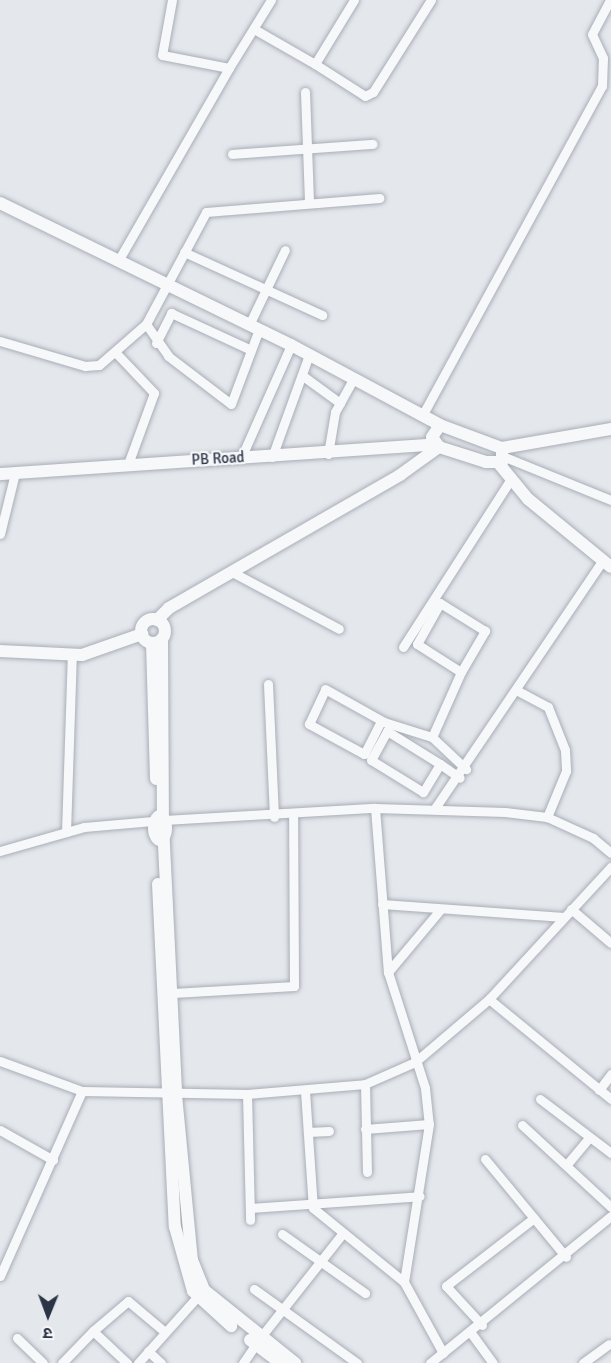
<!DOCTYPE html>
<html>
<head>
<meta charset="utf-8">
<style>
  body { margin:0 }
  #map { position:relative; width:611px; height:1363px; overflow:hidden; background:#e4e7ec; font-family:Signika,"Noto Sans Devanagari",sans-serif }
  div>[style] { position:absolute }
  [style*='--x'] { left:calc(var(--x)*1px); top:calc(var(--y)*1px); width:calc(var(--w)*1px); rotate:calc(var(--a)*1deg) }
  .roads { filter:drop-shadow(0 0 2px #a9aeb7) drop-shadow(0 0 2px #a9aeb7) }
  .minor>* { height:9px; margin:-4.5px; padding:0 4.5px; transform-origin:4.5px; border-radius:4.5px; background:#f7f8fa }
  .tertiary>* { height:12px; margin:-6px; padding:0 6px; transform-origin:6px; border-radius:6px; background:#f7f8fa }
  .tertiary>.ring { margin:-6px; padding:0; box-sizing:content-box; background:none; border:12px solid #f7f8fa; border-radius:50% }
  span { translate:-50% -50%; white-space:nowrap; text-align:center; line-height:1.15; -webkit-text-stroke:4.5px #f4f6f9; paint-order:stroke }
  .street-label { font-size:15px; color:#2b3445 }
  .north { position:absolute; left:18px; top:1285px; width:60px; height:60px; -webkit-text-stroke:4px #f4f6f9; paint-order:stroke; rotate:181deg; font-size:16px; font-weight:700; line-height:24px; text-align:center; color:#2b3445 }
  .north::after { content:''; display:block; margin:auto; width:21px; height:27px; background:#2b3445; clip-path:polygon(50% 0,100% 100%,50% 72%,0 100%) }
</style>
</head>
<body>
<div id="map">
  <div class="roads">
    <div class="minor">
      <i style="--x:354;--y:0;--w:75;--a:121.4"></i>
      <i style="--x:315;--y:64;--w:59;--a:32.6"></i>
      <i style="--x:365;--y:96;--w:9;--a:-27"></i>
      <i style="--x:373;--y:92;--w:109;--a:-57.8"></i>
      <i style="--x:254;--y:29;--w:70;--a:29.8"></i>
      <i style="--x:229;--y:68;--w:80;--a:-58.3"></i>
      <i style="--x:305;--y:92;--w:111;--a:87.9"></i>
      <i style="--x:232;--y:154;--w:141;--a:-4.1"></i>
      <i style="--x:184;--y:252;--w:152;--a:24.5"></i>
      <i style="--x:118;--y:261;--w:223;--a:-60.1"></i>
      <i style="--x:229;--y:68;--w:68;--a:-169"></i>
      <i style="--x:162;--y:55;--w:56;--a:-79.7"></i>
      <i style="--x:146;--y:324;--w:39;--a:55"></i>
      <i style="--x:168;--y:356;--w:79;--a:37.3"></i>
      <i style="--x:231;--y:404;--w:80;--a:-69.5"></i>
      <i style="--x:249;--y:325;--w:83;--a:-64.4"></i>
      <i style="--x:0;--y:341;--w:89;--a:16.4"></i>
      <i style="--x:85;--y:366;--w:14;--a:-4"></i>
      <i style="--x:99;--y:365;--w:62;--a:-41.1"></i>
      <i style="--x:146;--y:324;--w:127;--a:-61.8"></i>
      <i style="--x:206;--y:212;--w:174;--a:-4.6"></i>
      <i style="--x:156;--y:343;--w:34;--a:-63"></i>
      <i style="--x:171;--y:313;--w:88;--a:24.8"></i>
      <i style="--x:117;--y:354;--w:54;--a:46.5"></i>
      <i style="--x:154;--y:393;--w:76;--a:110.1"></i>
      <i style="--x:303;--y:376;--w:46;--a:36.1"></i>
      <i style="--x:423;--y:414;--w:374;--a:-61.4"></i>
      <i style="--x:602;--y:86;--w:28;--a:-88"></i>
      <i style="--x:603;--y:58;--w:26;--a:-115"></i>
      <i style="--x:592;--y:34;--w:38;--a:-62"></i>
      <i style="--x:328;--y:454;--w:43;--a:-80.5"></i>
      <i style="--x:335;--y:412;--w:39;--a:-61"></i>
      <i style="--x:272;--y:457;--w:109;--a:-70.1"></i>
      <i style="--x:505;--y:457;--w:114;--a:22.1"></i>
      <i style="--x:241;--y:458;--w:124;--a:-66.1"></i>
      <i style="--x:0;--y:534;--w:63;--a:-76.2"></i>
      <i style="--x:232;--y:572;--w:121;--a:28"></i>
      <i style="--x:403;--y:647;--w:200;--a:-57.3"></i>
      <i style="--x:461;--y:672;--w:48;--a:-59.7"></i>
      <i style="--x:485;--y:631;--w:53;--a:-148.1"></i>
      <i style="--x:440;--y:603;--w:47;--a:119.3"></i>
      <i style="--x:417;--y:644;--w:52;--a:32.5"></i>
      <i style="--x:461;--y:672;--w:71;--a:114"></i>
      <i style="--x:432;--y:737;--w:47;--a:43.3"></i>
      <i style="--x:268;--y:684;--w:133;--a:87.4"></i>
      <i style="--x:518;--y:691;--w:34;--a:28"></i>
      <i style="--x:548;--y:707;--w:46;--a:68.4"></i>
      <i style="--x:565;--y:750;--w:21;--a:87"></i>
      <i style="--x:566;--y:771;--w:50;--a:112.4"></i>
      <i style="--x:381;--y:721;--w:37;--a:117"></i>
      <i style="--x:364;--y:754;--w:63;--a:-151.4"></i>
      <i style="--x:309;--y:724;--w:38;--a:-65"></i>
      <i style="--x:325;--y:689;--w:68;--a:29.2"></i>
      <i style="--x:384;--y:722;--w:50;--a:17.4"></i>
      <i style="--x:387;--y:731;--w:62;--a:31.9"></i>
      <i style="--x:440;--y:764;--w:33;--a:121"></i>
      <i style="--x:423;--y:792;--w:61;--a:-148.4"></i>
      <i style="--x:371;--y:760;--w:33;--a:-61"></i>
      <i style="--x:440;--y:764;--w:24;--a:35"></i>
      <i style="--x:375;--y:808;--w:165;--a:85.5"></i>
      <i style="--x:388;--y:972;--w:122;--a:72.3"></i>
      <i style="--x:425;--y:1088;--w:36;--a:84"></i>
      <i style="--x:429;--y:1124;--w:160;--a:99"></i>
      <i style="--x:404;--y:1282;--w:81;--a:61.2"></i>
      <i style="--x:435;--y:808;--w:300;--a:-55.9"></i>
      <i style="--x:164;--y:820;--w:211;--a:-3.3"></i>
      <i style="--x:375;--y:808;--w:130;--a:1.8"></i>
      <i style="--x:505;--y:812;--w:42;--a:6.8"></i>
      <i style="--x:547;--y:817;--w:51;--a:24.5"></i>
      <i style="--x:593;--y:838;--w:23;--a:40"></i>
      <i style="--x:66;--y:832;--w:177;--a:-88.1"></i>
      <i style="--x:0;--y:851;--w:87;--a:-15.9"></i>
      <i style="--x:84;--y:827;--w:69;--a:-5"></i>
      <i style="--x:382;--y:904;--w:182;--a:4.1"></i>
      <i style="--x:571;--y:909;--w:52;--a:40.4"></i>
      <i style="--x:388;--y:972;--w:81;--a:-50"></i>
      <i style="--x:173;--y:993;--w:121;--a:-3.3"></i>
      <i style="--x:294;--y:986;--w:170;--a:-90.3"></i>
      <i style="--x:489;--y:999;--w:158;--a:39.3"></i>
      <i style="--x:0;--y:1061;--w:87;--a:20.1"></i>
      <i style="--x:82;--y:1091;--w:165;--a:1"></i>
      <i style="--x:247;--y:1094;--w:118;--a:-4.8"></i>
      <i style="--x:365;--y:1084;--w:55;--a:-23.7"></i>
      <i style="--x:415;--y:1062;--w:97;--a:-40.4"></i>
      <i style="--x:489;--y:999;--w:180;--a:-47.3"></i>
      <i style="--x:365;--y:1084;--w:88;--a:88.7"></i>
      <i style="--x:599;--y:1090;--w:20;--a:-53"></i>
      <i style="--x:305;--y:1091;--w:117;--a:86.1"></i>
      <i style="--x:313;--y:1208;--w:117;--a:39.1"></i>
      <i style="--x:247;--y:1094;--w:126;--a:88.6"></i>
      <i style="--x:540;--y:1099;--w:89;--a:37.3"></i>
      <i style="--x:522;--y:1125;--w:121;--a:42.7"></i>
      <i style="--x:365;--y:1129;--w:64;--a:-4.5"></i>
      <i style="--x:0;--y:1130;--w:61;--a:29.5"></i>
      <i style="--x:308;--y:1132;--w:21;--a:-3"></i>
      <i style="--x:485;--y:1159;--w:127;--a:50.4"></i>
      <i style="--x:568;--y:1163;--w:33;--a:-50"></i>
      <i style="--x:250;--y:1208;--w:170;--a:-4"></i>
      <i style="--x:282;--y:1234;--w:102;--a:35.4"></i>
      <i style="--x:0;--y:1276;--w:202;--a:-66.1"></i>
      <i style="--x:254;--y:1289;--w:127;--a:35.7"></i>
      <i style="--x:482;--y:1325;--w:53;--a:-132.7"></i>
      <i style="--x:446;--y:1286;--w:111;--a:-37.7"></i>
      <i style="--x:93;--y:1331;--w:46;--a:-40.6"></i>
      <i style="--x:128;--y:1301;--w:48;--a:40"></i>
      <i style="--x:471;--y:1333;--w:37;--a:54"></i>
      <i style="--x:17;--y:1338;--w:36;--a:44"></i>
      <i style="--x:260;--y:1338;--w:132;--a:-51.7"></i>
      <i style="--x:148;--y:1351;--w:18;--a:43"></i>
      <i style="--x:62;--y:1363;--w:45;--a:-45.9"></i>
      <i style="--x:93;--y:1331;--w:47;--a:43.3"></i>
      <i style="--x:138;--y:1363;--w:89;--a:-48.2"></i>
      <i style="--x:243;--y:1363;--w:23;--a:-56"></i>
      <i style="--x:430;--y:1363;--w:233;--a:-39.1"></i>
      <i style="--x:583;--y:1363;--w:32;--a:-36"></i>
    </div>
    <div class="tertiary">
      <i style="--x:0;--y:203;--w:324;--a:26"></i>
      <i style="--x:291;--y:345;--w:169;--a:28.2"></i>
      <i style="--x:440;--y:425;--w:66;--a:20.4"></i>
      <i style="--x:502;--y:448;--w:14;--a:90"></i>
      <i style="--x:502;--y:462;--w:16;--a:180"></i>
      <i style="--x:486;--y:462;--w:49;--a:-162.3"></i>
      <i style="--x:439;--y:447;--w:12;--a:-125"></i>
      <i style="--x:432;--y:437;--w:14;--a:-56"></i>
      <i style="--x:502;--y:448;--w:111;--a:-9.9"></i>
      <i style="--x:500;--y:465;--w:44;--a:50.5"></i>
      <i style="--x:528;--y:499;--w:107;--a:39.3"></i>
      <i style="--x:0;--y:474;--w:436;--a:-3.9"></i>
      <i class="ring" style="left:141px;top:619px;width:12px;height:12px"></i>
      <i style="--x:157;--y:620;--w:17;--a:-45"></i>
      <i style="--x:169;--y:608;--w:267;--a:-29.9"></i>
      <i style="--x:400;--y:475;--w:48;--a:-35.7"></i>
      <i style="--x:162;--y:639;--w:178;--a:89.7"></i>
      <i style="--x:152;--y:643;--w:136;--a:88.3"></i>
      <i style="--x:0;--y:651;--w:82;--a:2.8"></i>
      <i style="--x:82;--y:655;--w:64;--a:-19.3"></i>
      <i class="ring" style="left:153.5px;top:815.5px;width:-1px;height:-1px"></i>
      <i style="--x:163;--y:825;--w:270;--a:87.2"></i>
      <i style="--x:176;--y:1095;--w:166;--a:84.5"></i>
      <i style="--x:192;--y:1260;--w:32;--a:68"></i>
      <i style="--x:204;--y:1290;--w:117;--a:38.7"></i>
      <i style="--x:158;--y:884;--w:343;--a:87.2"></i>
      <i style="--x:175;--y:1227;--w:66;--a:74.3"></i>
      <i style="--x:193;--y:1291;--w:52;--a:42.6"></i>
      <i style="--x:250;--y:1340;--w:38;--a:37"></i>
    </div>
  </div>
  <div class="street-label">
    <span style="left:218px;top:459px;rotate:-3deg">PB Road</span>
  </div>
  <div class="north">उ</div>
</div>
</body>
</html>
